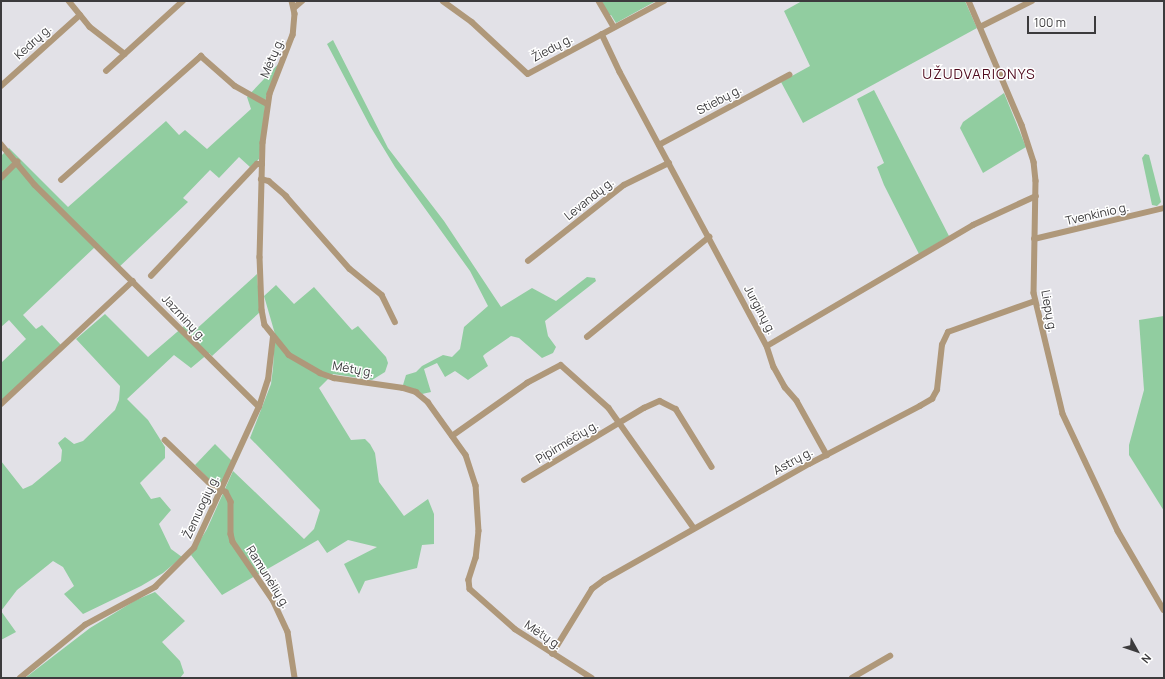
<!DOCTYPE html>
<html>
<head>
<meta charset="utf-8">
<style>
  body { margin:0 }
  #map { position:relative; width:1165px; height:679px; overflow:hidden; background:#e2e1e7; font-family:Manrope,sans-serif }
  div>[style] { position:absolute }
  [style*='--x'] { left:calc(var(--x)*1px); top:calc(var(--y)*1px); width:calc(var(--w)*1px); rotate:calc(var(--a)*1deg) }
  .green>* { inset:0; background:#91cda0 }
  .minor>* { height:5.5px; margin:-2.75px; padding:0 2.75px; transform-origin:2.75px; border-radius:2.75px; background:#af987a }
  span { translate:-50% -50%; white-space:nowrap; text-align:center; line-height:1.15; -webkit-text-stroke:3px #fff; paint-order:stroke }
  .street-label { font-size:12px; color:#3c3b3d }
  .quarter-label { font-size:14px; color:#4f0a1e; letter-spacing:1px }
  .frame { position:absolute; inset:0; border:2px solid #3c3b3d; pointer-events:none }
  .north { position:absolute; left:1117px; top:631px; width:40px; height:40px; -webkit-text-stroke:3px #fff; paint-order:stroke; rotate:130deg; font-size:11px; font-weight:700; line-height:16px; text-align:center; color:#3c3b3d }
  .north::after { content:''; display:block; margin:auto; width:14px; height:18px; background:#3c3b3d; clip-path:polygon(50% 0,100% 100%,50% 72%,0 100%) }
  .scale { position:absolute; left:1027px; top:16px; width:69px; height:18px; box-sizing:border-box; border:2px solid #3c3b3d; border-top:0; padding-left:5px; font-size:12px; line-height:14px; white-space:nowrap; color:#3c3b3d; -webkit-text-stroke:3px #fff; paint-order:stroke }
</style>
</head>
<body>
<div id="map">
  <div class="green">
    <i style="clip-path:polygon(602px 1px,656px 1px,616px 23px,611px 15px,608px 15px)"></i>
    <i style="clip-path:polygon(802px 1px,965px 1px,977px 28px,803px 123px,781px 82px,810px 66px,784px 11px)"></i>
    <i style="clip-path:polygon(333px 40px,388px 148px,444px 221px,501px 307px,532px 288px,556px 301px,587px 277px,595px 278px,596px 281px,545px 321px,548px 336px,556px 347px,553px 353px,542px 358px,519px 338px,511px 336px,485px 354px,483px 356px,488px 366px,468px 380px,455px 371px,445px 377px,437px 363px,424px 369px,431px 392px,422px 394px,403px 385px,406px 375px,416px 372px,422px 366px,443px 355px,452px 357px,460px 349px,464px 327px,488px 306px,470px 271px,395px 167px,370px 126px,327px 44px)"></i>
    <i style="clip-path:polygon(283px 59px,266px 97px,259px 159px,250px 167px,239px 157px,219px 178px,210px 170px,183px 198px,188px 202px,117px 269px,95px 247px,23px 315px,36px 329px,42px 325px,61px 345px,1px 401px,1px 363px,26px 339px,9px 320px,1px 327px,1px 156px,9px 148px,68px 207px,166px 121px,179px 135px,185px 130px,207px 149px,251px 109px,247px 97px)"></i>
    <i style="clip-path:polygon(874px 90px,949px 236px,919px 254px,884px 185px,877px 167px,884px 163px,857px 99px)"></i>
    <i style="clip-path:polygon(1004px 93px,1026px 147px,983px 173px,960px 128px,963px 122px)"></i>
    <i style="clip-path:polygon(1145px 154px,1149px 155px,1161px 202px,1157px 206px,1152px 205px,1142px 158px)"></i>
    <i style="clip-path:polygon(257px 274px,260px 312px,212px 356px,209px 353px,191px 368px,174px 355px,127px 399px,148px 420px,165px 447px,165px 458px,140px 483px,151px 499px,160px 497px,171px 510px,159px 524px,171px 549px,182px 557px,163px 573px,141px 586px,83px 614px,64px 594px,74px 586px,63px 567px,53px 561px,17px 590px,1px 611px,16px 632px,1px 640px,1px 461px,23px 489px,32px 485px,61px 461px,62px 450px,58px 443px,65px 437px,74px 444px,83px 441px,115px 410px,119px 400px,120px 386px,76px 339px,105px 314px,148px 357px,184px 326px,192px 333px)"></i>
    <i style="clip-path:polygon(276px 285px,294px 304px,314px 287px,352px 330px,358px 326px,386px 357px,388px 363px,385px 372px,372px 380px,333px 374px,319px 388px,351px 440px,365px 439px,370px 444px,375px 453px,379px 482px,404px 516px,428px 499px,434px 514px,434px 544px,422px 545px,417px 568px,365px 581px,359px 594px,344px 564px,377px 547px,348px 540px,327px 553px,318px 540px,222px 595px,191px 555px,207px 529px,233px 471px,304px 539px,314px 529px,320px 510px,250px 438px,271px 384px,273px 368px,275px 334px,264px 296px)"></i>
    <i style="clip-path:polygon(1164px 316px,1164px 511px,1129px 455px,1129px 445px,1144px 390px,1139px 320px)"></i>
    <i style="clip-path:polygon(215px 444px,232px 461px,219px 489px,195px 465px)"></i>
    <i style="clip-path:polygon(155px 592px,185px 621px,162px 642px,180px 661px,184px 673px,180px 678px,25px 678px,90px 628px,136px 600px)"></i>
  </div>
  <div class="minor">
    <i style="--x:69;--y:1;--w:33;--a:51"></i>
    <i style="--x:90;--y:27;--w:44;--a:37.6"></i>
    <i style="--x:292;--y:1;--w:13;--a:77"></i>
    <i style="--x:295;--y:14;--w:21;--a:95"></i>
    <i style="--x:293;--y:35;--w:63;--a:111.3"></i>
    <i style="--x:270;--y:94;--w:49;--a:98.1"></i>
    <i style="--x:263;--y:143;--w:114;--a:91.5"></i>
    <i style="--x:260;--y:257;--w:53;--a:87.8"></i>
    <i style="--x:262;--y:310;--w:15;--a:79"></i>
    <i style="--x:265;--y:325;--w:38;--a:51"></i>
    <i style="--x:289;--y:355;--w:36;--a:30"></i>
    <i style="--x:320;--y:373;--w:15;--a:20"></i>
    <i style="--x:334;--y:378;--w:70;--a:8.2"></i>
    <i style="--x:403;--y:388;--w:14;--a:17"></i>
    <i style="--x:416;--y:392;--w:16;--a:40"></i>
    <i style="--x:428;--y:402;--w:65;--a:54.4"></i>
    <i style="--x:466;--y:455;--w:32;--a:72"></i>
    <i style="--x:476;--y:485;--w:46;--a:86.3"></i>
    <i style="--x:479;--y:531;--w:27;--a:96"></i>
    <i style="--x:476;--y:558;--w:23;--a:108"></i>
    <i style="--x:469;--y:580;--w:9;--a:84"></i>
    <i style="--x:470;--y:589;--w:60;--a:41.6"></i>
    <i style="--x:515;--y:629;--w:91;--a:32.5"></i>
    <i style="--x:443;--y:1;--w:36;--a:36"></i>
    <i style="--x:472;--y:22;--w:76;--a:42.9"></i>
    <i style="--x:528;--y:74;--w:154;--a:-28.2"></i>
    <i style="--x:599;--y:1;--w:30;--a:60"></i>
    <i style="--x:969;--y:1;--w:135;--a:66.9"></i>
    <i style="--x:1022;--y:125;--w:39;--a:72"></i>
    <i style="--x:1034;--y:162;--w:19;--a:84"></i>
    <i style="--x:1036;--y:181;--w:112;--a:91"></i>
    <i style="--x:1034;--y:293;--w:124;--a:76.5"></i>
    <i style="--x:1063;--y:414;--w:129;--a:64.8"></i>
    <i style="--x:1118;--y:531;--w:91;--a:59.8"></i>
    <i style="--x:294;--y:8;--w:11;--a:-41"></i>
    <i style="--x:980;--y:27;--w:58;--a:-26.6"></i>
    <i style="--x:602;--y:34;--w:42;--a:64.7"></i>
    <i style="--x:620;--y:72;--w:311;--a:61.8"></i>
    <i style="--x:767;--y:346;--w:239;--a:-30.4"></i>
    <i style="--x:973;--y:225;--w:69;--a:-24.7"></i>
    <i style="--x:106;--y:71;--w:104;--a:-42.3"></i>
    <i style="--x:1;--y:86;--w:106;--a:-41.9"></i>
    <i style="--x:1;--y:144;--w:53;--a:50.3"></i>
    <i style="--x:35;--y:185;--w:315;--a:44.7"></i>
    <i style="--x:659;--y:145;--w:148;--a:-28.3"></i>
    <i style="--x:1;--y:178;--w:23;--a:-45"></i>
    <i style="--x:261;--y:179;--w:8;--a:14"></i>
    <i style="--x:269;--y:181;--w:23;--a:41"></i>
    <i style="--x:286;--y:196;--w:97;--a:48.8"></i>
    <i style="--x:350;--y:269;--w:41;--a:39.1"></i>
    <i style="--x:382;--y:295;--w:30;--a:64"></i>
    <i style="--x:61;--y:180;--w:187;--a:-41.5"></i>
    <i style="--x:201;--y:56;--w:45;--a:41.4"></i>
    <i style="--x:235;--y:86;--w:37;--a:29"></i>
    <i style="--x:1034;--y:239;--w:134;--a:-13.4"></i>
    <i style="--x:528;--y:261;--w:122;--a:-38.4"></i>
    <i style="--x:624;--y:185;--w:50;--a:-26.1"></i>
    <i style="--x:151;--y:276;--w:154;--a:-46.6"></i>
    <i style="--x:257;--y:164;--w:5;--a:0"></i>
    <i style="--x:587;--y:337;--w:158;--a:-39.3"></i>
    <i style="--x:767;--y:346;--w:22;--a:72"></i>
    <i style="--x:774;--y:367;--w:23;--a:61"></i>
    <i style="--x:785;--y:387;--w:18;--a:49"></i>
    <i style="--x:797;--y:401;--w:62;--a:60.9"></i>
    <i style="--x:1;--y:404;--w:180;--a:-43"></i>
    <i style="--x:452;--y:436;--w:92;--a:-35.2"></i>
    <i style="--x:527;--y:383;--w:38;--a:-28"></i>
    <i style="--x:561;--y:365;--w:64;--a:41.9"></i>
    <i style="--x:609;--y:408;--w:147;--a:54.7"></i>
    <i style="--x:165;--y:440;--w:76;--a:43.9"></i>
    <i style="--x:524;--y:480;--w:140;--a:-31"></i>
    <i style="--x:644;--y:408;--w:17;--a:-24"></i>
    <i style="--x:660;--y:401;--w:18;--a:27"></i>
    <i style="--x:676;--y:409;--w:68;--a:58.2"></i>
    <i style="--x:222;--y:490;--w:4;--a:27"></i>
    <i style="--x:226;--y:492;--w:11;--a:63"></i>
    <i style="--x:231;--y:502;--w:32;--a:90"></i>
    <i style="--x:231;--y:534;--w:8;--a:76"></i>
    <i style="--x:233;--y:542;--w:70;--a:55.4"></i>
    <i style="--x:273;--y:600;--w:35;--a:65"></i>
    <i style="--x:288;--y:632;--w:47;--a:81.3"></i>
    <i style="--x:552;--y:654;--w:76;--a:-58.4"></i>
    <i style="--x:592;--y:589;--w:15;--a:-37"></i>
    <i style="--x:604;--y:580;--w:236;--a:-29.5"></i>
    <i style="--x:809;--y:464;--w:125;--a:-27.6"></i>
    <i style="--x:920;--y:406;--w:14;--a:-30"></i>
    <i style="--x:932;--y:399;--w:10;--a:-61"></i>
    <i style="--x:937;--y:390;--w:45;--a:-83.7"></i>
    <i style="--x:942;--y:345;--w:14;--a:-65"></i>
    <i style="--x:948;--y:332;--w:92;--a:-19.6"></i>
    <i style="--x:20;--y:678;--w:84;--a:-39.2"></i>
    <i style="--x:85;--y:625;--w:80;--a:-28.5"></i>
    <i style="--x:155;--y:587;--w:55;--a:-45"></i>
    <i style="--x:194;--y:548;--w:155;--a:-65.3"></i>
    <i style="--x:259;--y:407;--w:28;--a:-72"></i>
    <i style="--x:268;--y:380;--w:43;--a:-83.4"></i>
    <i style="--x:852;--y:678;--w:44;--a:-30.1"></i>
  </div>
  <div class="street-label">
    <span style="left:33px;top:42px;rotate:-42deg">Kedrų g.</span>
    <span style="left:552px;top:48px;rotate:-28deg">Žiedų g.</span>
    <span style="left:272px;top:58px;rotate:-67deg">Mėtų g.</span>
    <span style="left:719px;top:100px;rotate:-28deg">Stiebų g.</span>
    <span style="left:589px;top:199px;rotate:-39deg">Levandų g.</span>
    <span style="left:1097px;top:214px;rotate:-13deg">Tvenkinio g.</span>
    <span style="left:760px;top:310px;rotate:62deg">Jurginų g.</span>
    <span style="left:1049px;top:311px;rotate:80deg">Liepų g.</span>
    <span style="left:184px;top:318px;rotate:47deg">Jazminų g.</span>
    <span style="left:353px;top:369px;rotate:10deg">Mėtų g.</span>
    <span style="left:567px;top:442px;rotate:-31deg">Pipirmėčių g.</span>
    <span style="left:793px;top:461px;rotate:-29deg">Astrų g.</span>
    <span style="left:201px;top:507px;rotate:-65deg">Žemuogių g.</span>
    <span style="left:268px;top:577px;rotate:58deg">Ramunėlių g.</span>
    <span style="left:543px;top:635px;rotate:34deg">Mėtų g.</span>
  </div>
  <div class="quarter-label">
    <span style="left:979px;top:74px">UŽUDVARIONYS</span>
  </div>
  <div class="frame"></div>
  <div class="north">N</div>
  <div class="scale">100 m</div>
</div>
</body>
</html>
